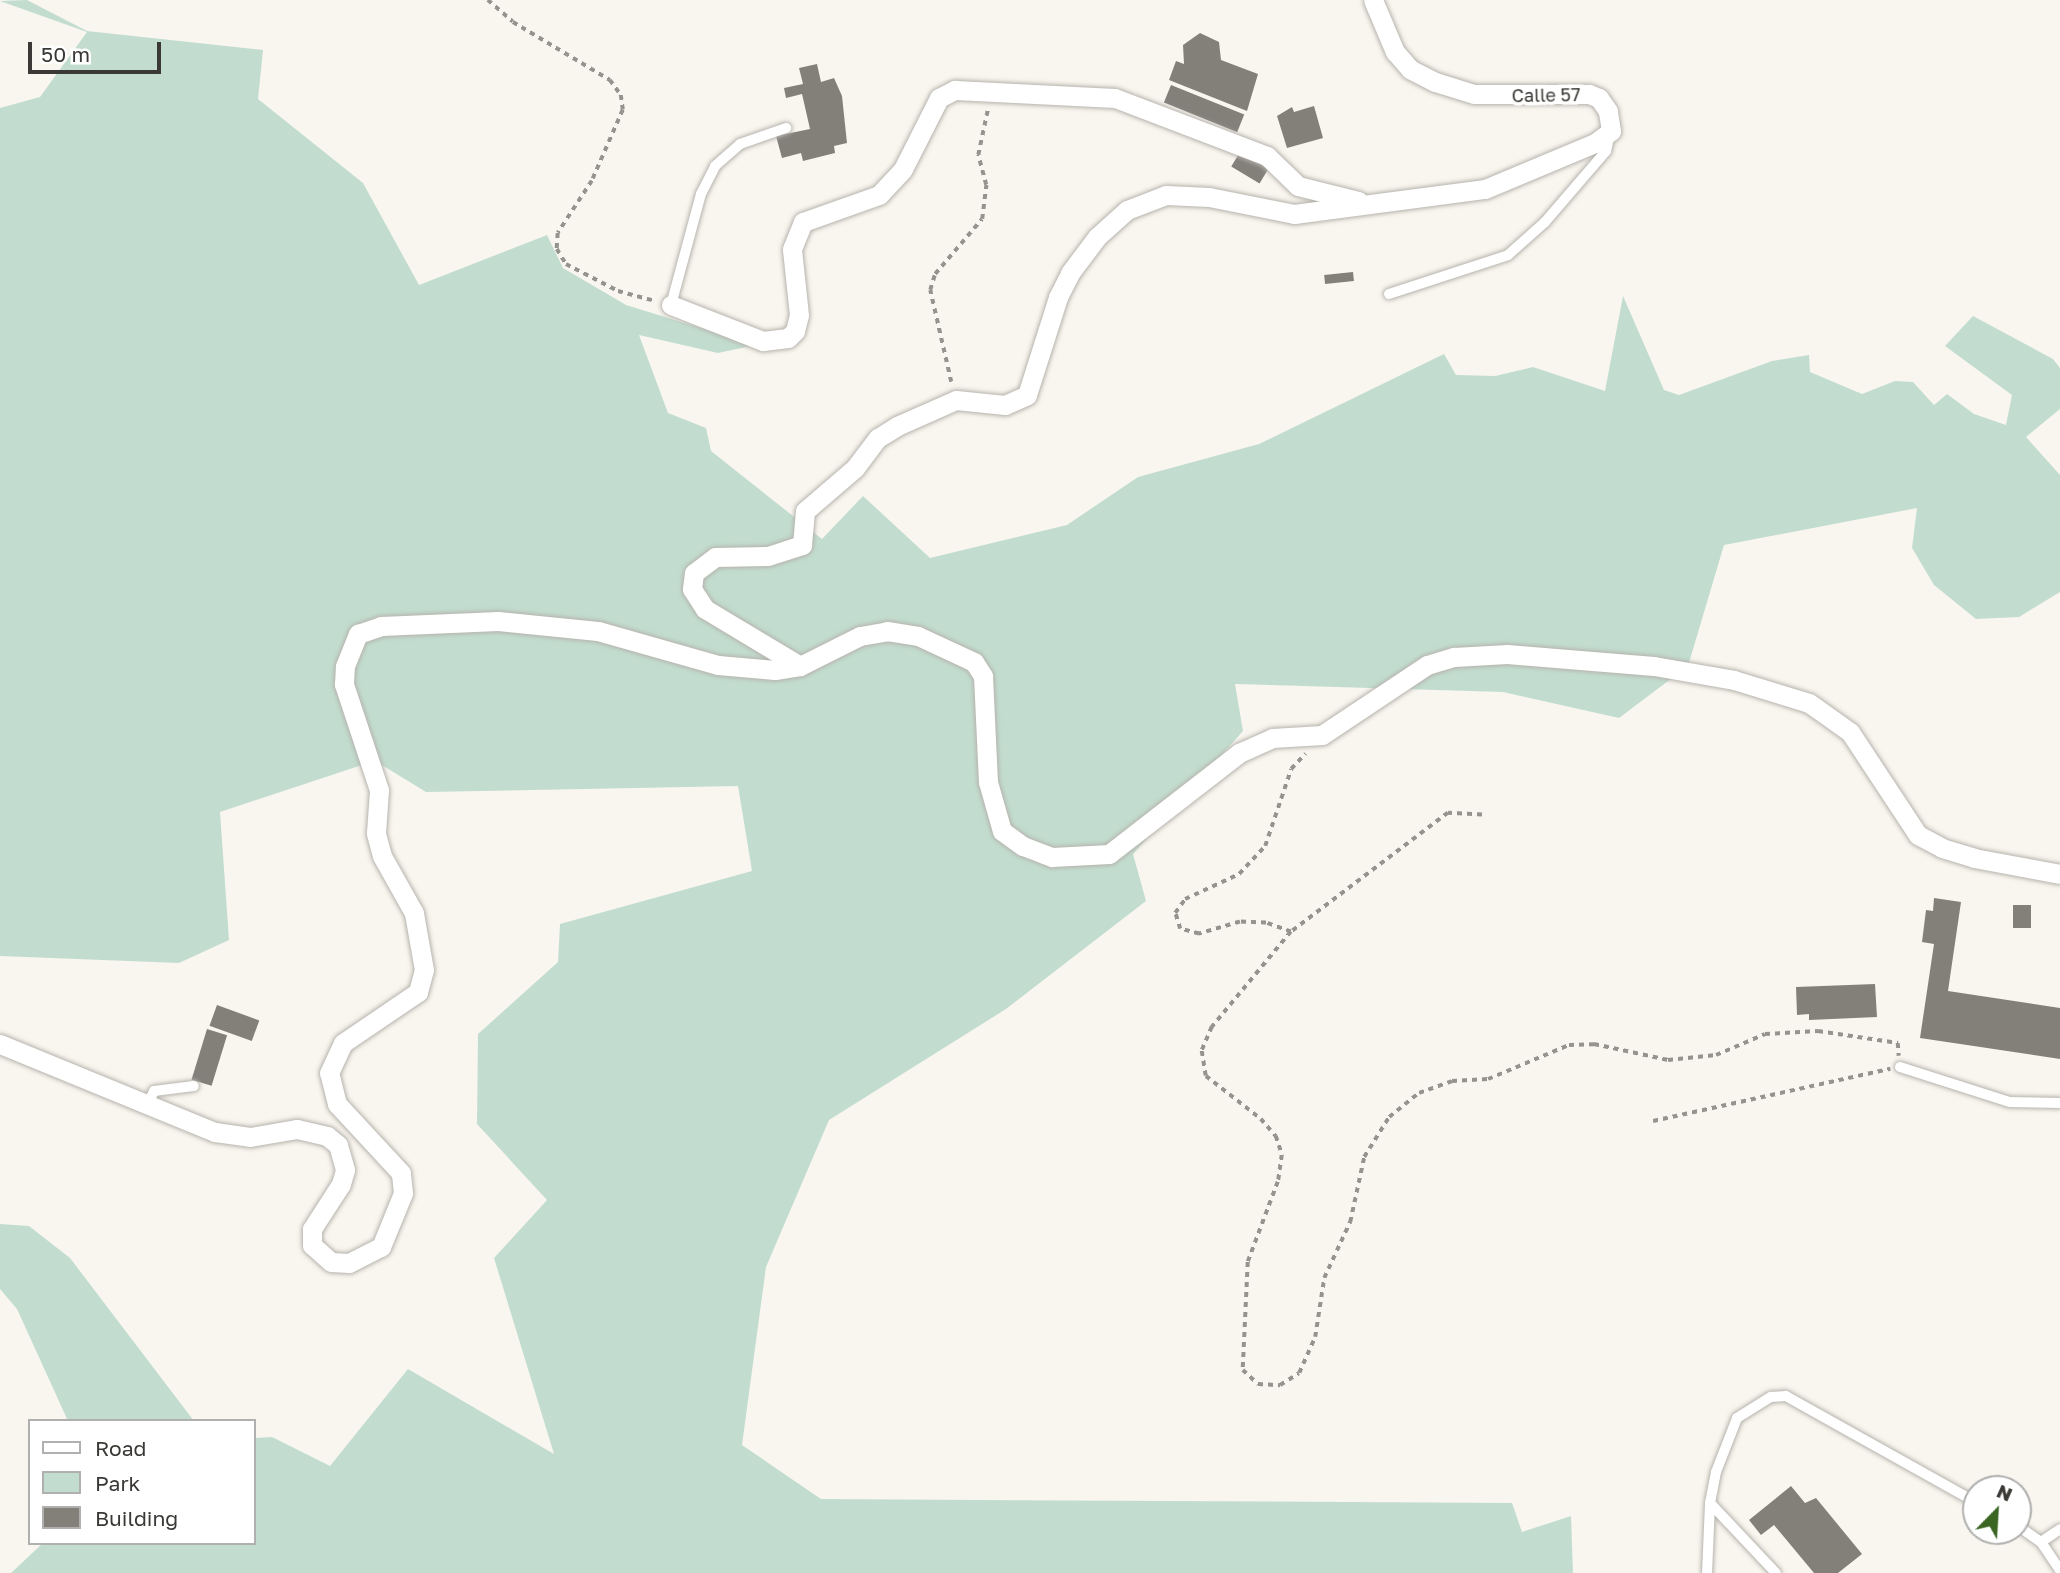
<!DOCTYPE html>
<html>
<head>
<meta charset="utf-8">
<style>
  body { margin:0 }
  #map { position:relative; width:2060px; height:1573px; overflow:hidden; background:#f9f6ef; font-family:"Golos Text",sans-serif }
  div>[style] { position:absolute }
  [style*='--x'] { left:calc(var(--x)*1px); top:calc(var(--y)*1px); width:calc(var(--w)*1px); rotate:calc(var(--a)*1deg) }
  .green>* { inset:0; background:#c2ddcf }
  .building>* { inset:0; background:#83807a; transform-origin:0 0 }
  .path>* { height:3.5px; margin-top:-1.75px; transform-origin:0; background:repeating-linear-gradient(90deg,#95938e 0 5px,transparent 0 10px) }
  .roads { filter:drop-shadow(0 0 2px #b6b3ad) drop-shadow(0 0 2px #b6b3ad) }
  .lane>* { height:10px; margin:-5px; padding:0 5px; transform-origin:5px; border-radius:5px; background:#fff }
  .street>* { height:19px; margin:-9.5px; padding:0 9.5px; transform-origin:9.5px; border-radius:9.5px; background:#fff }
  span { translate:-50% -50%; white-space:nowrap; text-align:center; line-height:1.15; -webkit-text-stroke:7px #fff; paint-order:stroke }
  .street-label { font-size:18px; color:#3a3936 }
  .legend { position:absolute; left:28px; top:1419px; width:228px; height:126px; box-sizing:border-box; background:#fff; border:2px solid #b0b0af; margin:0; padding:9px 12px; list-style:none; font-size:21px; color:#3a3936 }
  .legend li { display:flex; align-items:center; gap:14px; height:35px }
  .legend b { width:35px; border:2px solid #b0b0af }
  .north { position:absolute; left:1962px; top:1475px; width:70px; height:70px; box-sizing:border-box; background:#fff; border:2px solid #b0b0af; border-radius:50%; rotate:24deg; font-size:19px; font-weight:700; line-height:28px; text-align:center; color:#3a3936 }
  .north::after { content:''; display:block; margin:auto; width:24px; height:32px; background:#3a6523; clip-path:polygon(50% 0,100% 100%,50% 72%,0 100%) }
  .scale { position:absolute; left:28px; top:42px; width:133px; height:32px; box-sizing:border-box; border:4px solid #3a3936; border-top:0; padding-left:9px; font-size:21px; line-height:24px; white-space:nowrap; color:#3a3936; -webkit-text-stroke:5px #fff; paint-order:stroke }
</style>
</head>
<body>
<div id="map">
  <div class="green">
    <i style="clip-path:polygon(27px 0,87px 31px,263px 50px,258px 99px,363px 183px,419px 285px,547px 235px,563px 268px,626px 305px,756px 345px,718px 353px,639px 335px,668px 413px,706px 428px,711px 451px,822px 539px,863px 496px,930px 558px,1067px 525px,1138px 477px,1259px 444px,1444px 354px,1456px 375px,1495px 376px,1533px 367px,1605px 391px,1623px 296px,1664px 390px,1679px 395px,1772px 361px,1809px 355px,1810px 372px,1862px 394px,1895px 381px,1913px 382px,1934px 405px,1947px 394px,1974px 414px,2006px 425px,2012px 395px,1945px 346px,1973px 316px,2053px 359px,2060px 368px,2060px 409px,2026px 437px,2060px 475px,2060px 592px,2019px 617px,1976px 619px,1934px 585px,1912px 548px,1917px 508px,1724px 545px,1688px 666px,1619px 718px,1503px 692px,1235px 684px,1243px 731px,1133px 854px,1146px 901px,1006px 1009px,829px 1120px,766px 1267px,742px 1445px,821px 1499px,1512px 1503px,1522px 1532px,1571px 1516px,1573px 1573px,11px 1573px,43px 1543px,254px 1543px,254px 1438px,272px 1437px,330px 1466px,408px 1369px,554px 1454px,494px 1258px,547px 1200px,477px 1124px,478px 1034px,558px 962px,560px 924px,752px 871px,738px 786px,426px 792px,377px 762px,351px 684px,351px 667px,363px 639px,381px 633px,498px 628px,597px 637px,718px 672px,802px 677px,862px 643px,888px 639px,929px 648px,922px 630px,889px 625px,859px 629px,800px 659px,709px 604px,698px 587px,699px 576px,693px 565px,685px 591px,700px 614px,777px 663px,719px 659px,600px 625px,498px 615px,369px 622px,353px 630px,345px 645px,338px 686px,365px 764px,220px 812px,229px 940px,179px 963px,0 956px,0 108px,40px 97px,87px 32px,0 1px)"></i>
    <i style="clip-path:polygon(0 1224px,29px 1226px,70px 1258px,194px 1421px,68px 1421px,17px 1309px,0 1289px)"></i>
  </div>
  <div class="building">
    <i style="clip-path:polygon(1200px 33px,1219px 42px,1221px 60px,1258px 74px,1247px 111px,1169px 80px,1176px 61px,1184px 64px,1183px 45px)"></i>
    <i style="clip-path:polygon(817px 64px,821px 82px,834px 78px,842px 96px,847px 143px,834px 146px,835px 153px,803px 161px,801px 153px,782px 158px,776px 136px,810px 129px,802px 94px,786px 98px,784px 88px,803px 84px,799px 68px)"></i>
    <i style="left:1171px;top:85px;width:79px;height:19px;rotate:22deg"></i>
    <i style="clip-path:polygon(1314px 106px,1323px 138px,1287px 148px,1277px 116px,1292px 107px,1294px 112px)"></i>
    <i style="left:1240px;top:152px;width:33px;height:17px;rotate:31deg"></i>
    <i style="left:1353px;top:272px;width:9px;height:29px;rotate:84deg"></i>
    <i style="clip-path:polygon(1934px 898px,1961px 902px,1948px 991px,2060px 1008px,2060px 1059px,1920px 1038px,1934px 944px,1922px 942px,1926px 910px,1933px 911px)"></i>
    <i style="left:2013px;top:905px;width:18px;height:23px"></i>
    <i style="clip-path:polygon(1875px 984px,1877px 1017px,1809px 1020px,1809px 1014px,1797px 1015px,1796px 987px)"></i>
    <i style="left:217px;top:1005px;width:45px;height:22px;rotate:20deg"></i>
    <i style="left:207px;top:1029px;width:21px;height:53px;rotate:17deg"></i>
    <i style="clip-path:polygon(1791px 1486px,1805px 1503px,1816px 1498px,1862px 1554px,1838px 1573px,1814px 1573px,1774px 1525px,1761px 1535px,1749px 1520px)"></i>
  </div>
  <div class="path">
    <i style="--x:488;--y:0;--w:33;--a:41"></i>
    <i style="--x:513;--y:22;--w:113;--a:30.9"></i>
    <i style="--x:610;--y:80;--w:19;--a:54"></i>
    <i style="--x:621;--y:95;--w:15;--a:82"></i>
    <i style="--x:623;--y:110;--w:77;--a:113.6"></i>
    <i style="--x:592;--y:181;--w:62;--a:123.2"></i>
    <i style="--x:558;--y:233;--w:16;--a:94"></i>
    <i style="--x:557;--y:249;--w:17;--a:59"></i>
    <i style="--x:566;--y:264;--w:59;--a:27.4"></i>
    <i style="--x:618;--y:291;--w:38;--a:15"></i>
    <i style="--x:951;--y:382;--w:94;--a:-102.9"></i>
    <i style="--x:930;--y:290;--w:17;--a:-73"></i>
    <i style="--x:935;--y:274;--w:72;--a:-49.5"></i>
    <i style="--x:982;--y:219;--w:34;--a:-83"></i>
    <i style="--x:986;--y:185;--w:31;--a:-105"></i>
    <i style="--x:978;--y:155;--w:48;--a:-78"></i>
    <i style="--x:1482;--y:815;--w:34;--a:-177"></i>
    <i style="--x:1448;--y:813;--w:197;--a:142.8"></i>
    <i style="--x:1291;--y:932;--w:124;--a:129.7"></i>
    <i style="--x:1212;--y:1027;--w:26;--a:113"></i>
    <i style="--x:1202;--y:1051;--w:25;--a:81"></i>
    <i style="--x:1206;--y:1076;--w:70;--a:38"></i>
    <i style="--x:1261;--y:1119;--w:23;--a:49"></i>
    <i style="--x:1276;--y:1136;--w:20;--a:72"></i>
    <i style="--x:1282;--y:1155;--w:27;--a:98"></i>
    <i style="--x:1278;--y:1182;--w:85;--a:110.6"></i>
    <i style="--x:1248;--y:1262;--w:108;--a:92.7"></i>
    <i style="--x:1243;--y:1370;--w:21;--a:43"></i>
    <i style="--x:1258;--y:1384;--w:22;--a:3"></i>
    <i style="--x:1280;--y:1385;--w:22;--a:-32"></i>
    <i style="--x:1299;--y:1373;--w:39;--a:-66"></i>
    <i style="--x:1315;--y:1337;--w:60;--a:-81.3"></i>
    <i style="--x:1324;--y:1278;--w:62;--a:-65.1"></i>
    <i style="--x:1350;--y:1222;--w:66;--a:-77.8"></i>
    <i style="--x:1364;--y:1157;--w:47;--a:-58"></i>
    <i style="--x:1389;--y:1117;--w:38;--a:-39"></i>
    <i style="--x:1419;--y:1093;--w:35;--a:-20"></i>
    <i style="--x:1452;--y:1081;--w:36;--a:-3"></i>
    <i style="--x:1488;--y:1079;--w:88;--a:-22.8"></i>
    <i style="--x:1569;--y:1045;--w:25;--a:-2"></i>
    <i style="--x:1594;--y:1044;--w:76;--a:12.2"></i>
    <i style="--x:1668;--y:1060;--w:48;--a:-5.9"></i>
    <i style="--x:1716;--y:1055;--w:53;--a:-23.2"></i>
    <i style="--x:1765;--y:1034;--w:53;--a:-3.2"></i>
    <i style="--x:1818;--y:1031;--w:81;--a:8.5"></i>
    <i style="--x:1898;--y:1043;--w:13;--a:86"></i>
    <i style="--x:1291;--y:932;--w:27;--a:-160"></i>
    <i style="--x:1266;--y:923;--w:26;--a:-178"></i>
    <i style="--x:1240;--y:922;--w:43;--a:163.7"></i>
    <i style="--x:1199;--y:934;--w:20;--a:-165"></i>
    <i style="--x:1180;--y:929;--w:17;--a:-107"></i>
    <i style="--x:1175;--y:913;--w:17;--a:-54"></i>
    <i style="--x:1185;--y:899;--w:60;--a:-24.8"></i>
    <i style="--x:1239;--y:874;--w:38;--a:-47"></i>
    <i style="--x:1265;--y:846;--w:81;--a:-71.3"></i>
    <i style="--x:1291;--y:769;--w:21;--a:-47"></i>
    <i style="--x:1653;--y:1121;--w:243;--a:-12.4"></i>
  </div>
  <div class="roads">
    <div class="lane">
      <i style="--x:1389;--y:294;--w:125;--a:-18.1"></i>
      <i style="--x:1508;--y:255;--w:50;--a:-41.7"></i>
      <i style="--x:1545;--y:222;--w:94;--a:-49.3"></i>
      <i style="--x:1606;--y:151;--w:18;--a:-77"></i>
      <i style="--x:671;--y:305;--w:115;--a:-74.9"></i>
      <i style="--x:701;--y:194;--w:31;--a:-63"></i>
      <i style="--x:715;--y:166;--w:33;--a:-41"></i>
      <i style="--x:740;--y:144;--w:49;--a:-19.2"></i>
      <i style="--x:1900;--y:1067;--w:115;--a:17.7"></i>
      <i style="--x:2010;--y:1102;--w:50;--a:1.1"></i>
      <i style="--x:146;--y:1107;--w:18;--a:-63"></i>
      <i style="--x:154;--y:1091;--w:40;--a:-7.1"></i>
      <i style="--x:1710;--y:1503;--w:96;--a:46.7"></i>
      <i style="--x:2018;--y:1526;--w:28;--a:35"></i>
      <i style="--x:2041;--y:1542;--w:34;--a:56"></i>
      <i style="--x:2041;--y:1542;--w:23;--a:-34"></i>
      <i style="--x:1707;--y:1573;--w:70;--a:-87.5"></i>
      <i style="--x:1710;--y:1503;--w:32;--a:-79"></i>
      <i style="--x:1716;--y:1472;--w:58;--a:-68.7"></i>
      <i style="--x:1737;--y:1418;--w:40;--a:-32"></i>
      <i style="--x:1771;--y:1397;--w:15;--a:-4"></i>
      <i style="--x:1786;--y:1396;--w:218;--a:29.2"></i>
    </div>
    <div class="street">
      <i style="--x:671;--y:305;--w:99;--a:21.4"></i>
      <i style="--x:763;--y:341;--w:25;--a:-7"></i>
      <i style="--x:788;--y:338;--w:10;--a:-45"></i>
      <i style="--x:795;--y:331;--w:16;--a:-76"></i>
      <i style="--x:799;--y:315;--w:66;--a:-96.1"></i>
      <i style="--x:792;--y:249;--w:29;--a:-68"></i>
      <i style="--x:803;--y:222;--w:81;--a:-19.6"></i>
      <i style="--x:879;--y:195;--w:35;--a:-47"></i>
      <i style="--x:903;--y:169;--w:80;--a:-63.1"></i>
      <i style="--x:939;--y:98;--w:18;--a:-27"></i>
      <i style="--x:955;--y:90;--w:160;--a:2.9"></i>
      <i style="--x:1115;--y:98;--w:163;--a:20.9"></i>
      <i style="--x:1267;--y:156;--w:43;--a:44.1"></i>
      <i style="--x:1298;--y:186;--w:62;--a:14"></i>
      <i style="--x:800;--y:666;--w:111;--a:-149"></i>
      <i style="--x:705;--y:609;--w:24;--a:-123"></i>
      <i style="--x:692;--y:589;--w:16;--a:-83"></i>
      <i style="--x:694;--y:573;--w:26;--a:-37"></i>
      <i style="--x:715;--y:557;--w:53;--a:-1.1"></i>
      <i style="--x:768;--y:556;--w:36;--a:-18"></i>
      <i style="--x:802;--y:545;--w:34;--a:-85"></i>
      <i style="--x:805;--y:511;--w:66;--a:-40.7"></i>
      <i style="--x:855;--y:468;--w:38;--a:-53"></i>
      <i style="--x:878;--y:438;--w:22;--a:-32"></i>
      <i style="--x:897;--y:426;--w:64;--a:-23.8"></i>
      <i style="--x:956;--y:400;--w:49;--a:5.8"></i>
      <i style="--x:1005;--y:405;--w:24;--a:-24"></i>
      <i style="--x:1027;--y:395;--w:103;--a:-72.4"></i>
      <i style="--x:1058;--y:297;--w:27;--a:-63"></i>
      <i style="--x:1070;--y:273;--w:45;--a:-53.1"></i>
      <i style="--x:1097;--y:237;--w:40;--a:-42"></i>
      <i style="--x:1127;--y:210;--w:42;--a:-21"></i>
      <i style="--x:1166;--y:195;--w:43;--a:2.7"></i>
      <i style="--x:1209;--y:197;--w:87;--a:11.3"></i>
      <i style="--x:1294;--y:214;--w:193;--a:-7.5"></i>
      <i style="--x:1485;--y:189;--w:119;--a:-22.7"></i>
      <i style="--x:1595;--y:143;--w:20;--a:-37"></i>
      <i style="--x:1611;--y:131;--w:20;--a:-99"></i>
      <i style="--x:1608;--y:111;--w:16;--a:-125"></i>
      <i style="--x:1599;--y:98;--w:11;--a:-158"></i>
      <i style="--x:1589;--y:94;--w:115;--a:180"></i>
      <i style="--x:1474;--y:94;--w:41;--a:-162.9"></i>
      <i style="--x:1435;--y:82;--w:28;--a:-153"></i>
      <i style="--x:1410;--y:69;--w:23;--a:-131"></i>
      <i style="--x:1395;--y:52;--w:56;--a:-112.9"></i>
      <i style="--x:0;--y:1044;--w:232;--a:22.3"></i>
      <i style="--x:215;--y:1132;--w:35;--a:8"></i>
      <i style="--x:250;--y:1137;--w:48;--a:-9.7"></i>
      <i style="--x:297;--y:1129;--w:31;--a:13"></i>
      <i style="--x:327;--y:1136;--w:14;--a:39"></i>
      <i style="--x:338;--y:1145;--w:26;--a:74"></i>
      <i style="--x:345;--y:1170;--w:15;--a:106"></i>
      <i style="--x:341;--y:1184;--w:54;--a:122.8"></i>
      <i style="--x:312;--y:1229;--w:16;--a:90"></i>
      <i style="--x:312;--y:1245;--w:25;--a:42"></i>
      <i style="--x:331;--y:1262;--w:18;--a:3"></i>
      <i style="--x:349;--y:1263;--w:36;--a:-27"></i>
      <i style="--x:381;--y:1247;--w:58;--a:-67.8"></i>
      <i style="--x:403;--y:1193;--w:20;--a:-96"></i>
      <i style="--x:401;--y:1173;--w:94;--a:-132.8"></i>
      <i style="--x:337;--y:1104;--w:32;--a:-104"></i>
      <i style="--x:329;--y:1073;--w:33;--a:-65"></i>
      <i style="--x:343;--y:1043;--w:91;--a:-34.2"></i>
      <i style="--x:418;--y:992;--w:23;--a:-75"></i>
      <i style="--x:424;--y:970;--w:58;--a:-100"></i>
      <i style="--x:414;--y:913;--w:65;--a:-119.3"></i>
      <i style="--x:382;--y:856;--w:24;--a:-105"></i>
      <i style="--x:376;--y:833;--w:43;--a:-86"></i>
      <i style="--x:379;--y:790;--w:112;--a:-108.3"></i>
      <i style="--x:344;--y:684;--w:18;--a:-87"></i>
      <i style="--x:345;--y:666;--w:35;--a:-68"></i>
      <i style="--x:358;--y:634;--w:24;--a:-19"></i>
      <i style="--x:381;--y:626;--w:117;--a:-2.4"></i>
      <i style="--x:498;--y:621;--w:100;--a:5.7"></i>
      <i style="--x:598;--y:631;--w:125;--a:15.8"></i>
      <i style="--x:718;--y:665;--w:57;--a:5"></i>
      <i style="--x:775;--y:670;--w:25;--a:-9"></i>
      <i style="--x:800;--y:666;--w:67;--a:-26.6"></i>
      <i style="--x:860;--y:636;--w:27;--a:-10"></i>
      <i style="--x:887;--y:631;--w:31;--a:9"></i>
      <i style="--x:918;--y:636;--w:62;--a:24.9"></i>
      <i style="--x:974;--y:662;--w:17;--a:57"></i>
      <i style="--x:983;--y:676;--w:106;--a:87.3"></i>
      <i style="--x:988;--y:782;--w:51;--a:74.1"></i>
      <i style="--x:1002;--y:831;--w:26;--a:36"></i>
      <i style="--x:1023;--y:846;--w:31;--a:21"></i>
      <i style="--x:1052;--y:857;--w:57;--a:-3"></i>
      <i style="--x:1109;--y:854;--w:165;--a:-37.8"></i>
      <i style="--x:1239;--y:753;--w:36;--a:-24"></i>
      <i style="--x:1272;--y:738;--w:50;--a:-3.4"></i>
      <i style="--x:1322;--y:735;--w:126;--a:-33.7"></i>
      <i style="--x:1427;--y:665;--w:28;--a:-17"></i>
      <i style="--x:1454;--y:657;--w:53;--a:-3.2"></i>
      <i style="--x:1507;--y:654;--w:147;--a:4.7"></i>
      <i style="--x:1654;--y:666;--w:81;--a:9.9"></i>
      <i style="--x:1734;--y:680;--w:78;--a:17"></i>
      <i style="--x:1809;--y:703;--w:50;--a:35.3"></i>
      <i style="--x:1850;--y:732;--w:123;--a:56.6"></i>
      <i style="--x:1918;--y:835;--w:27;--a:28"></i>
      <i style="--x:1942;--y:848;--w:34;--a:17"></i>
      <i style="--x:1974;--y:858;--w:87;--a:10.5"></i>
    </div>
  </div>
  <div class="street-label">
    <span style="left:1546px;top:95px;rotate:-1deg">Calle 57</span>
  </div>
  <ul class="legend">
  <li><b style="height:9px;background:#fff"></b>Road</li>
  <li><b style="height:19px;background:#c2ddcf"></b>Park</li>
  <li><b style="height:19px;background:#83807a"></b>Building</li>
  </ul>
  <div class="north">N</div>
  <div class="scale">50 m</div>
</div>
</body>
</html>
